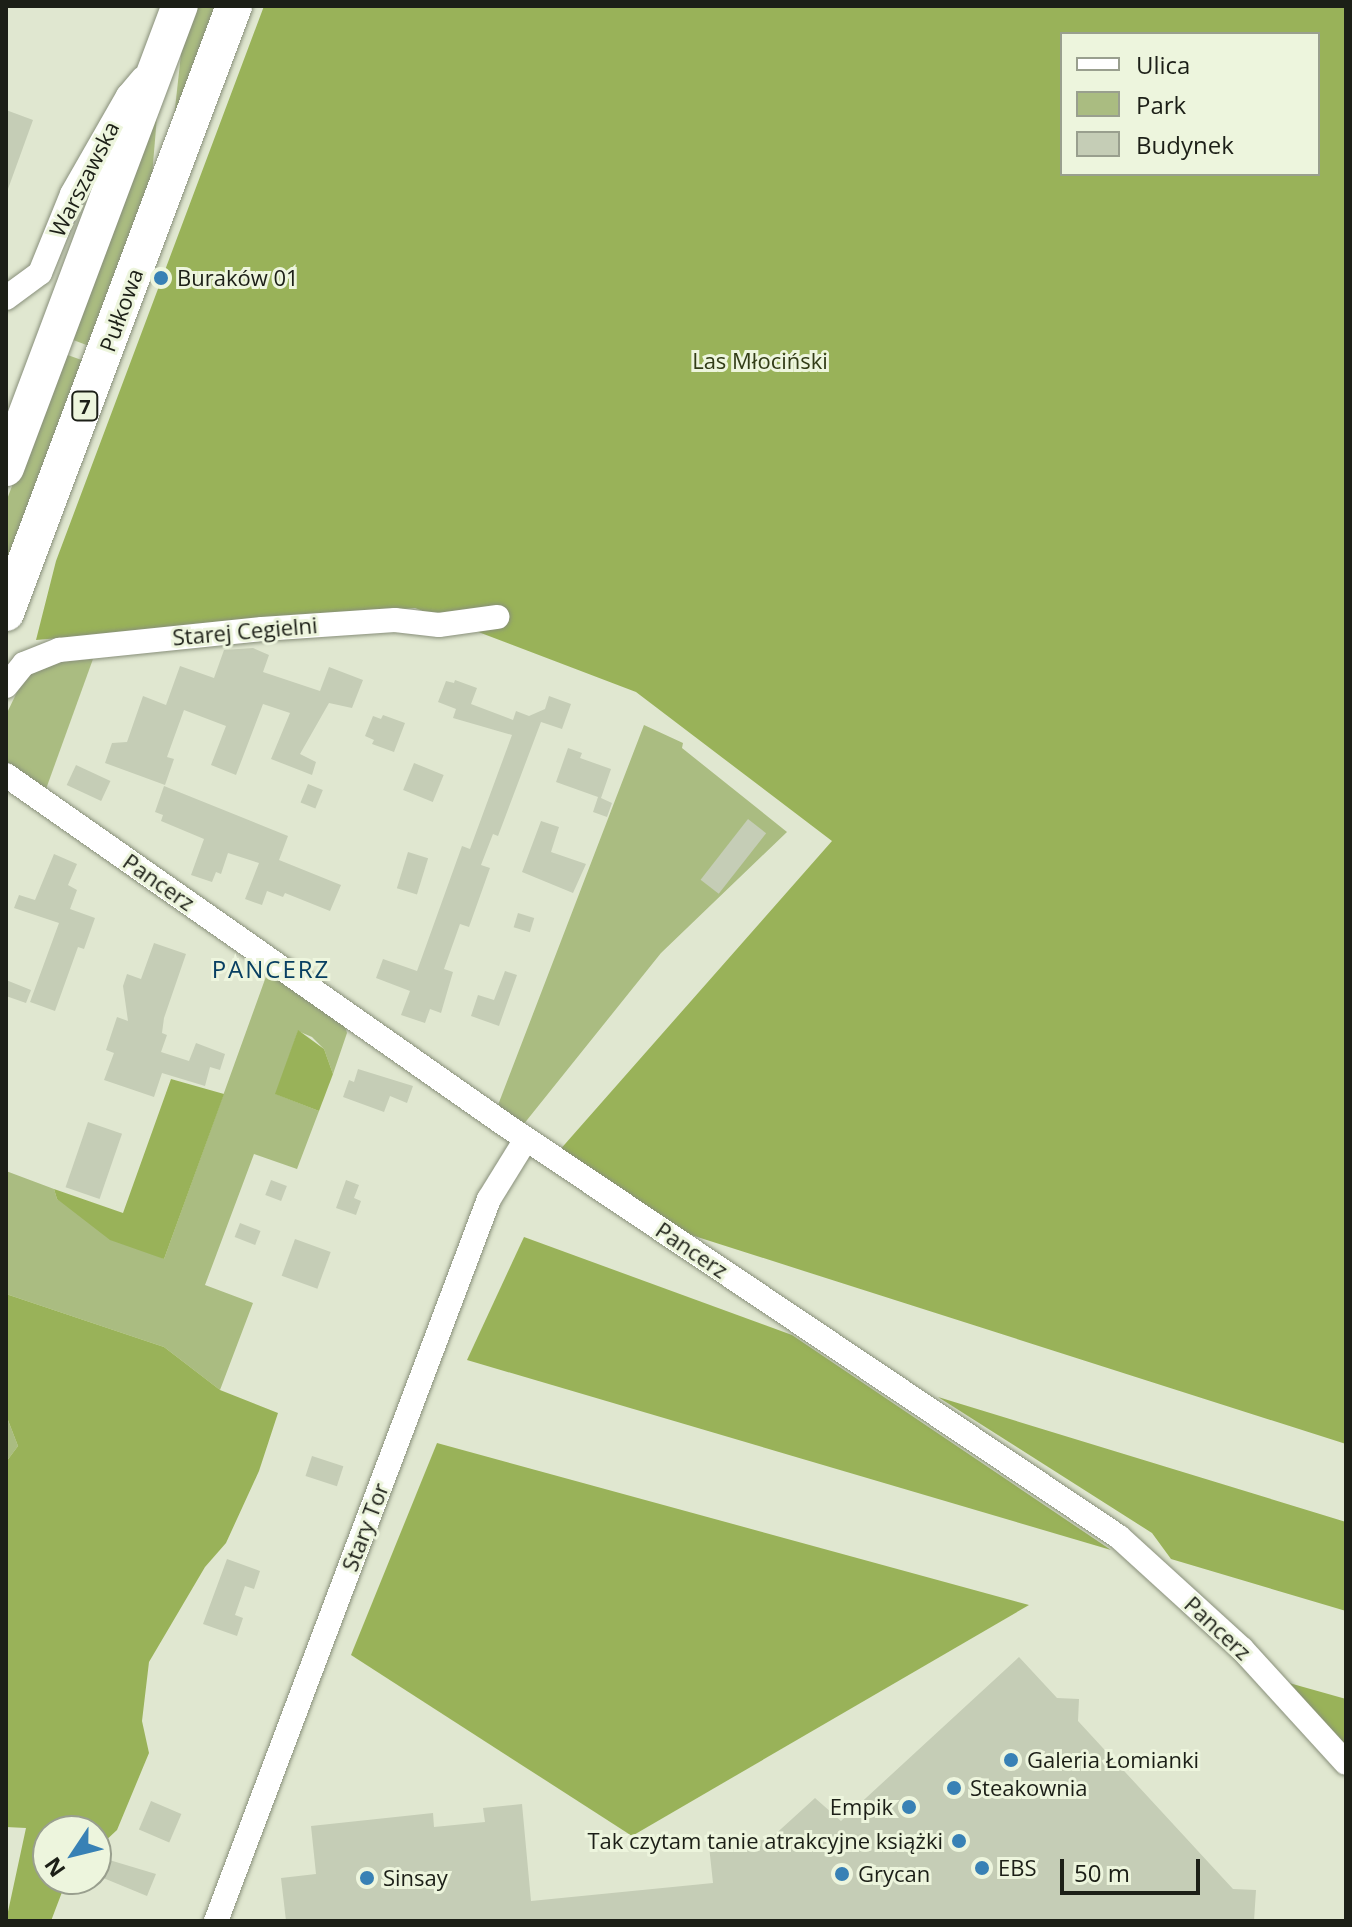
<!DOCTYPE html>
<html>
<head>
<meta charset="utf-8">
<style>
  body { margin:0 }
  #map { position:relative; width:1352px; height:1927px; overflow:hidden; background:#e0e7d0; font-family:"Open Sans",sans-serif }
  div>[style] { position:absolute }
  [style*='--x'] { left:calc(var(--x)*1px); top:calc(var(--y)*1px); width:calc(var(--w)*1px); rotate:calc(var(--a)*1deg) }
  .green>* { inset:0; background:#aabc81 }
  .forest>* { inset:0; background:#99b259 }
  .building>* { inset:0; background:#c5cdb6; transform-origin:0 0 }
  .roads { filter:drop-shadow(0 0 2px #888f7a) drop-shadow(0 0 2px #888f7a) }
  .minor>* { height:24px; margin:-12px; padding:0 12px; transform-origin:12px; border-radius:12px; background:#fff }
  .highway>* { height:36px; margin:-18px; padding:0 18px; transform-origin:18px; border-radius:18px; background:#fff }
  .dots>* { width:22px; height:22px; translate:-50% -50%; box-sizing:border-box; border:4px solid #edf5dd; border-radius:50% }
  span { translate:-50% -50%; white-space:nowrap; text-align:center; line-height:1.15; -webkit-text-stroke:6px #edf5dd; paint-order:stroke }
  .shield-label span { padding:2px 6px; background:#edf5dd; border:2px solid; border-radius:6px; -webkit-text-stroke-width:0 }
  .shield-label { font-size:20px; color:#1c1f17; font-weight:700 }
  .street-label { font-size:22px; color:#1c1f17 }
  .poi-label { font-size:22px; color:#1c1f17 }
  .left { translate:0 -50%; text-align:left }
  .right { translate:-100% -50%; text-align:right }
  .park-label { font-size:22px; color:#323c17 }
  .neighbourhood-label { font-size:24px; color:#083f62; letter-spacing:2px }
  .frame { position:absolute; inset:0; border:8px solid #1c1f17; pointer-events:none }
  .legend { position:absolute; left:1060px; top:32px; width:260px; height:144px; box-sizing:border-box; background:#edf5dd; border:2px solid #999f8e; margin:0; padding:10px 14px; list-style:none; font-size:24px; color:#1c1f17 }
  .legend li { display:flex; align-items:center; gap:16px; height:40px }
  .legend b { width:40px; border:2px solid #999f8e }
  .north { position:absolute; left:32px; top:1815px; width:80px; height:80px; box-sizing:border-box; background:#edf5dd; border:2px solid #999f8e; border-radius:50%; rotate:235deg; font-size:22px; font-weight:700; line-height:32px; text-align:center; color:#1c1f17 }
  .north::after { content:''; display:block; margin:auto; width:28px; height:36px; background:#3881b5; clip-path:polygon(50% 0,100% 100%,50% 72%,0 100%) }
  .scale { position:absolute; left:1060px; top:1859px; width:140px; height:36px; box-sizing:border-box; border:4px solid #1c1f17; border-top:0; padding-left:10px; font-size:24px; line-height:28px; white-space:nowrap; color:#1c1f17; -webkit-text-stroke:6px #edf5dd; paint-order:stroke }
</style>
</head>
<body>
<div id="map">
  <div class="green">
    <i style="clip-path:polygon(192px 6px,219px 6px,171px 145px,182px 45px)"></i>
    <i style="clip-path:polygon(159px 92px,152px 176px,97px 349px,68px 338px)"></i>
    <i style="clip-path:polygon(62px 353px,90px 363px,6px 585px,6px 502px)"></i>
    <i style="clip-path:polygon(93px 659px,46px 789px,6px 762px,6px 715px,17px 692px,39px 664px)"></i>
    <i style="clip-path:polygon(644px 725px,683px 743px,682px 748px,787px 832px,661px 953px,523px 1125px,498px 1105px)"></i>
    <i style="clip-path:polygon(268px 971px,344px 1022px,347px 1033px,333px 1074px,324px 1049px,312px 1037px,298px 1031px,276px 1094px,319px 1111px,297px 1169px,254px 1154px,205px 1285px,253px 1303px,220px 1390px,164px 1347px,6px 1294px,6px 1171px,54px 1189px,57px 1199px,164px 1259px)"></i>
    <i style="clip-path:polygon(6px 1415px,18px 1446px,6px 1462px)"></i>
  </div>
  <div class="forest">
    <i style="clip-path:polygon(evenodd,264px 6px,1346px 6px,1346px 1444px,688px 1234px,558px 1152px,832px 841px,636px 692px,415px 608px,36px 640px,56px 561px,264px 6px,1062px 34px,1318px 34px,1318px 174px,1062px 174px,1062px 34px)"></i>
    <i style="clip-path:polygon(298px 1030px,324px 1049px,333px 1074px,319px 1111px,275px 1094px)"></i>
    <i style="clip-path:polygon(171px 1079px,224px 1094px,164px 1259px,110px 1240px,57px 1199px,54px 1189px,123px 1213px)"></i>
    <i style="clip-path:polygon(524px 1237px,792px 1335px,1111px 1550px,467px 1360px)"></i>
    <i style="clip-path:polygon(6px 1294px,164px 1347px,220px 1390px,278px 1413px,259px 1471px,226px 1543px,205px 1567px,149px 1662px,142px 1721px,149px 1753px,117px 1830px,102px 1844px,96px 1843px,96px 1831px,48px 1831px,48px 1879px,67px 1879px,51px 1921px,6px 1921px,26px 1828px,6px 1827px,6px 1462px,18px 1446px,6px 1415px)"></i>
    <i style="clip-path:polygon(938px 1397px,1346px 1522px,1346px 1611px,1171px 1559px,1152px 1533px)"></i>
    <i style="clip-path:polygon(437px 1443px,1029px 1605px,632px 1836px,351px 1655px)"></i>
    <i style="clip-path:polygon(1282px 1681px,1346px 1699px,1346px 1751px)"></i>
  </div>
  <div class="building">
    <i style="clip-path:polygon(6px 110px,33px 120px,8px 189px,6px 189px)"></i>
    <i style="clip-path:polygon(253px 648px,269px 655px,263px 672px,320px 691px,329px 667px,363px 680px,352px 708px,329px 703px,300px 754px,316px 762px,312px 775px,271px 759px,290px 713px,263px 704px,236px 775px,211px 765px,226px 726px,184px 710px,167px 757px,174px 759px,165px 785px,105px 763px,112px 743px,127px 742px,143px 696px,166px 705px,180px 666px,214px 678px,224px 650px)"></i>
    <i style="clip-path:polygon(455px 680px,477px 688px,471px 704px,513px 720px,516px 711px,529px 716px,545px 709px,549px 696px,571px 704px,562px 729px,541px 722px,498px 836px,493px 834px,481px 865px,490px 868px,469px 927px,460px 924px,449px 955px,444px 969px,453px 972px,441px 1013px,430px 1009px,425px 1023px,401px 1015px,410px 991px,376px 978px,383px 959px,417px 971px,462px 846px,470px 849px,512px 735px,453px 718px,456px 709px,438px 702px,446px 681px,454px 683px)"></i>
    <i style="clip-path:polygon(383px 715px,405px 723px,394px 752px,372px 744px,374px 740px,365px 736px,373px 716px,381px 719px)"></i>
    <i style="clip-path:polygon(568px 748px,582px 753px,580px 758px,611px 769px,601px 798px,612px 803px,607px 817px,593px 812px,598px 797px,556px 782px)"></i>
    <i style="left:414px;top:763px;width:32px;height:29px;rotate:22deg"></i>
    <i style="left:76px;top:765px;width:38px;height:22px;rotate:25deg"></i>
    <i style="left:308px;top:784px;width:16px;height:20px;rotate:22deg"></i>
    <i style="clip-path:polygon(164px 786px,288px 836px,279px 860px,341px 885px,330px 911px,285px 893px,283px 897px,267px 891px,262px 905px,245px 899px,259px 863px,228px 853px,221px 874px,216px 872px,212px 882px,191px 875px,204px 839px,161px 821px,163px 815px,155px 812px)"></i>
    <i style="left:748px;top:819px;width:23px;height:77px;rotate:38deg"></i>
    <i style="clip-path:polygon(541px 821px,559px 827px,551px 852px,586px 864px,573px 893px,522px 872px)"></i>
    <i style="left:408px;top:852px;width:21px;height:38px;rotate:17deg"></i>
    <i style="clip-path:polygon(54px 854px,77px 864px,68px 885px,77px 890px,70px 909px,95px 918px,84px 949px,78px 947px,55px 1011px,30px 1002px,59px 923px,14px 908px,19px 895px,35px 900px)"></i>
    <i style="left:518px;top:913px;width:17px;height:15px;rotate:17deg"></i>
    <i style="clip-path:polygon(154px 943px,186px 954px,164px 1018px,162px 1033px,167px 1035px,161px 1052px,189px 1061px,196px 1043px,225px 1054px,220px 1070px,210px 1067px,205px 1086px,162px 1073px,154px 1097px,104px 1080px,114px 1053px,106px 1050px,117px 1017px,128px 1021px,123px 986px,127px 974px,141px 979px)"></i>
    <i style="clip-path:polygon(505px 971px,517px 975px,499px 1026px,471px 1016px,478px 995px,494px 1000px)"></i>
    <i style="clip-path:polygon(6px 980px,31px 990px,26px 1003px,6px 996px)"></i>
    <i style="clip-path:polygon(358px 1069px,413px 1086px,407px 1103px,390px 1096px,384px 1112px,343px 1097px,349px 1080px,354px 1082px)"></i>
    <i style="left:88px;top:1122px;width:36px;height:69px;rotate:19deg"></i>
    <i style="left:271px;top:1180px;width:17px;height:16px;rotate:21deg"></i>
    <i style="clip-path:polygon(346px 1180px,359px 1185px,354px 1198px,361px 1201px,356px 1215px,336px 1208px)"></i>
    <i style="left:240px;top:1223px;width:22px;height:15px;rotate:21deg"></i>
    <i style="left:295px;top:1239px;width:38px;height:39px;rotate:20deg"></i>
    <i style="left:312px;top:1456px;width:33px;height:21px;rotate:18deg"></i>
    <i style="clip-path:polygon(227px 1559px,260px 1571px,254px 1589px,245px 1586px,235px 1615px,243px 1618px,237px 1636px,203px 1624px)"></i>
    <i style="clip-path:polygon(1019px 1657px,1057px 1698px,1079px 1699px,1078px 1721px,1233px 1889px,1256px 1890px,1254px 1921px,286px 1921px,281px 1878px,316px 1874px,311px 1826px,433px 1813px,434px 1827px,485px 1822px,483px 1808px,522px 1804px,531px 1901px,713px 1883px,709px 1846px,770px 1839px,815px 1798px,841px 1821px)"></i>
    <i style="left:151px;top:1801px;width:33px;height:31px;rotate:23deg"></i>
    <i style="clip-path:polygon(96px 1856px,156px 1874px,147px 1896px,96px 1875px)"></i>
  </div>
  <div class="roads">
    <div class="minor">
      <i style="--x:6;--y:298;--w:42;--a:-36.3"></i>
      <i style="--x:40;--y:273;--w:85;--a:-67.9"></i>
      <i style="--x:72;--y:194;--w:113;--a:-60.3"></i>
      <i style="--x:128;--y:96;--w:23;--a:-50"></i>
      <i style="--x:6;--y:686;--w:28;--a:-51"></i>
      <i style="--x:24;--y:664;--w:38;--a:-22"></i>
      <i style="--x:59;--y:650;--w:204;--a:-5.9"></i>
      <i style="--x:262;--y:629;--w:133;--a:-3.9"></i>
      <i style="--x:395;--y:620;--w:44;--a:6.5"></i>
      <i style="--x:439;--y:625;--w:59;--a:-7.9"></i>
      <i style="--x:6;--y:775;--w:608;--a:35.02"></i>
      <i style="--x:504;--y:1124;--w:741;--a:33.88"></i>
      <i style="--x:1119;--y:1537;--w:166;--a:42.3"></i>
      <i style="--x:1242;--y:1649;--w:154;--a:47.6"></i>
      <i style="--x:216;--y:1921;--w:772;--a:-69.29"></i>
      <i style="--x:489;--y:1199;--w:70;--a:-58.3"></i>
    </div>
    <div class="highway">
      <i style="--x:6;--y:468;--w:494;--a:-69.4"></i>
      <i style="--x:6;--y:613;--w:648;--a:-69.41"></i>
    </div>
  </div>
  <div class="dots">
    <i style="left:161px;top:278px;background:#3881b5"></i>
    <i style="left:1011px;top:1760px;background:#3881b5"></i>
    <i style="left:954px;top:1788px;background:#3881b5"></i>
    <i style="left:909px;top:1807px;background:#3881b5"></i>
    <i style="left:959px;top:1841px;background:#3881b5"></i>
    <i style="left:982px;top:1868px;background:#3881b5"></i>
    <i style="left:842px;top:1874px;background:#3881b5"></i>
    <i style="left:367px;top:1878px;background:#3881b5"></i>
  </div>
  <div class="shield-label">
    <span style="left:85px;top:406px">7</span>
  </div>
  <div class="street-label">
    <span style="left:84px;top:179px;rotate:-63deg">Warszawska</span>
    <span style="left:121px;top:310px;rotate:-70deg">Pułkowa</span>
    <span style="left:245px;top:631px;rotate:-5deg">Starej Cegielni</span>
    <span style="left:159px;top:882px;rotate:35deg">Pancerz</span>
    <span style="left:692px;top:1250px;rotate:34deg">Pancerz</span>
    <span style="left:365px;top:1527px;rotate:-69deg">Stary Tor</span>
    <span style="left:1218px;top:1628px;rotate:43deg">Pancerz</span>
  </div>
  <div class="poi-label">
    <span class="left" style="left:177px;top:278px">Buraków 01</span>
    <span class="left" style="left:1027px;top:1760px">Galeria Łomianki</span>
    <span class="left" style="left:970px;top:1788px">Steakownia</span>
    <span class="right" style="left:893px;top:1807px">Empik</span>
    <span class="right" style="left:943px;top:1841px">Tak czytam tanie atrakcyjne książki</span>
    <span class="left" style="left:998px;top:1868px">EBS</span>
    <span class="left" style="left:858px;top:1874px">Grycan</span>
    <span class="left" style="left:383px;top:1878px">Sinsay</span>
  </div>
  <div class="park-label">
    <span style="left:760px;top:361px">Las Młociński</span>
  </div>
  <div class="neighbourhood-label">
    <span style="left:271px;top:969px">PANCERZ</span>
  </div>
  <div class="frame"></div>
  <ul class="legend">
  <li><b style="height:10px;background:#fff"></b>Ulica</li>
  <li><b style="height:22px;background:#aabc81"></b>Park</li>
  <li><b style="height:22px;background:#c5cdb6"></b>Budynek</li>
  </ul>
  <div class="north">N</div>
  <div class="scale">50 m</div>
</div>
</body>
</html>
